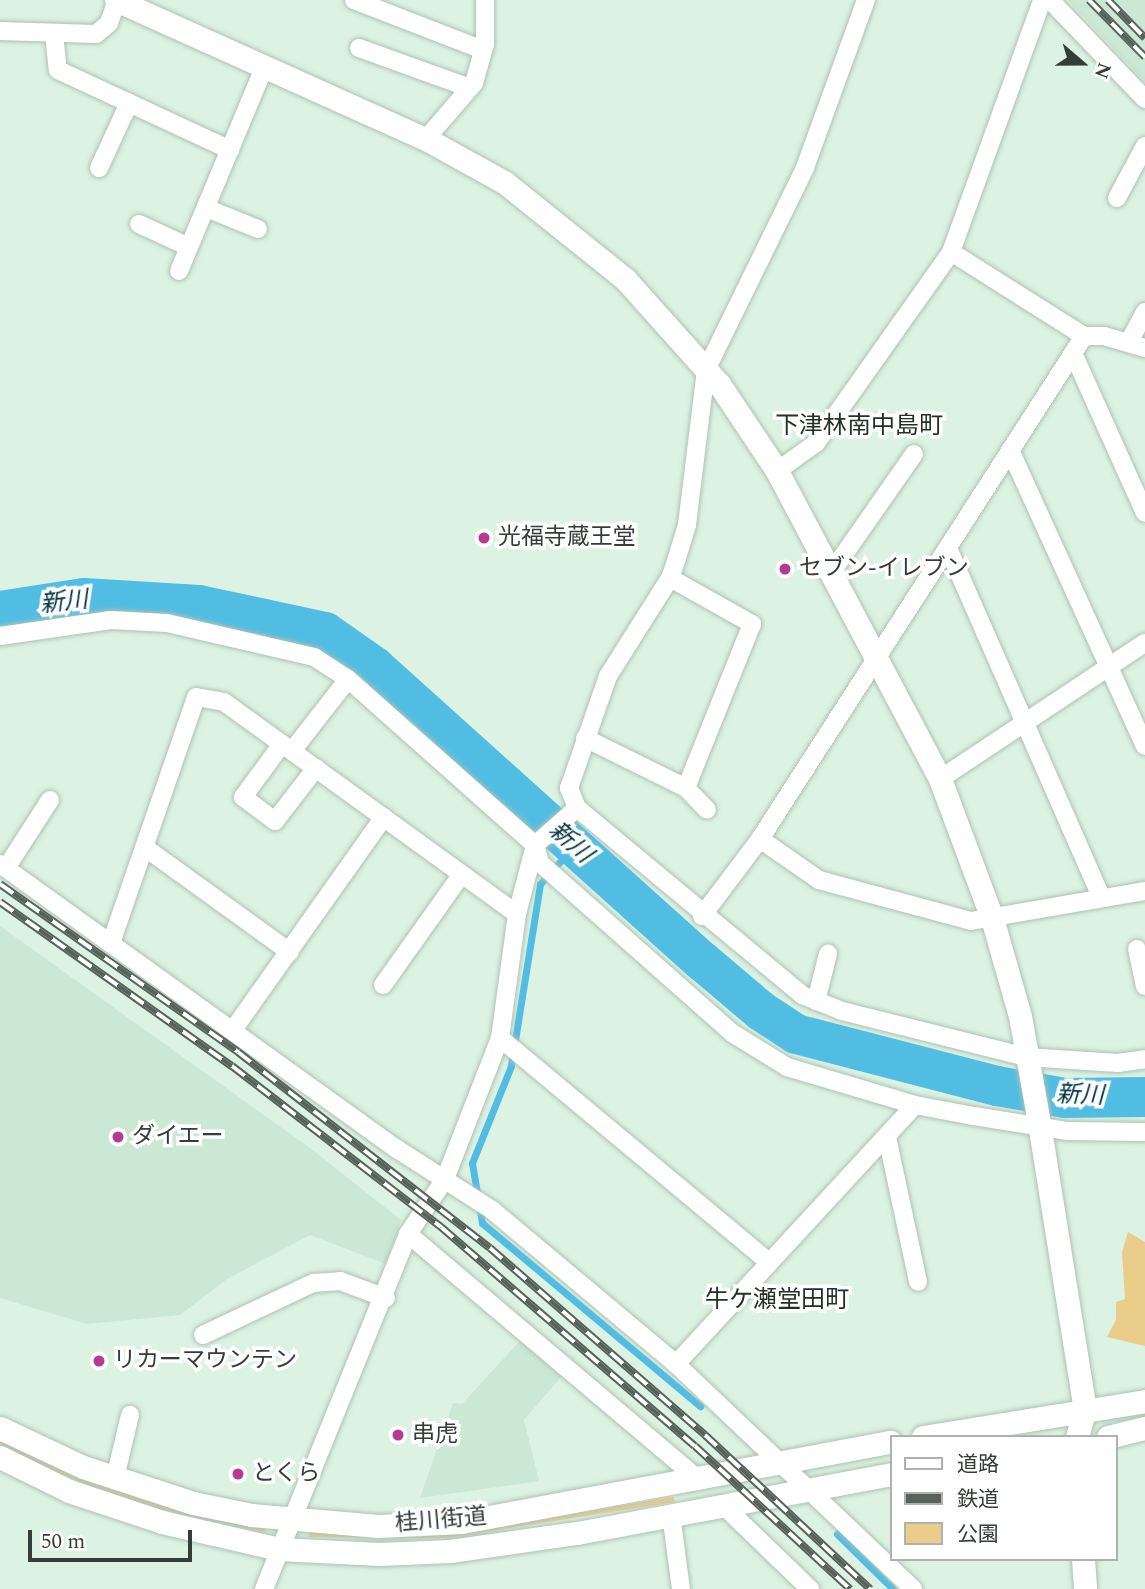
<!DOCTYPE html>
<html>
<head>
<meta charset="utf-8">
<style>
  body { margin:0 }
  #map { position:relative; width:1145px; height:1589px; overflow:hidden; background:#dcf2e3; font-family:Spectral,"Noto Sans JP",serif }
  div>[style] { position:absolute }
  [style*='--x'] { left:calc(var(--x)*1px); top:calc(var(--y)*1px); width:calc(var(--w)*1px); rotate:calc(var(--a)*1deg) }
  .built>* { inset:0; background:#cbe8d4 }
  .green>* { inset:0; background:#eacc8b }
  .stream>* { height:7px; margin:-3.5px; padding:0 3.5px; transform-origin:3.5px; border-radius:3.5px; background:#52bde3 }
  .river>* { height:40px; margin:-20px; padding:0 20px; transform-origin:20px; border-radius:20px; background:#52bde3 }
  .roads { filter:drop-shadow(0 0 2px #adc2b3) drop-shadow(0 0 2px #adc2b3) }
  .minor>* { height:18px; margin:-9px; padding:0 9px; transform-origin:9px; border-radius:9px; background:#fff }
  .tertiary>* { height:23px; margin:-11.5px; padding:0 11.5px; transform-origin:11.5px; border-radius:11.5px; background:#fff }
  .rail>* { height:8px; margin-top:-4px; transform-origin:0; background:repeating-linear-gradient(90deg,#fff 0 16px,#56625a 0 32px); box-sizing:border-box; border-block:2px solid #56625a }
  .dots>* { width:19px; height:19px; translate:-50% -50%; box-sizing:border-box; border:4px solid #fff; border-radius:50% }
  span { translate:-50% -50%; white-space:nowrap; text-align:center; line-height:1.15; -webkit-text-stroke:7px #fff; paint-order:stroke }
  .poi-label { font-size:23px; color:#343d37 }
  .left { translate:0 -50%; text-align:left }
  .street-label { font-size:23px; color:#343d37 }
  .neighbourhood-label { font-size:24px; color:#213227 }
  .water-label { font-size:24px; color:#013443; font-style:italic }
  .legend { position:absolute; left:890px; top:1435px; width:228px; height:126px; box-sizing:border-box; background:#fff; border:2px solid #aeb1af; margin:0; padding:9px 12px; list-style:none; font-size:21px; color:#343d37 }
  .legend li { display:flex; align-items:center; gap:14px; height:35px }
  .legend b { width:35px; border:2px solid #aeb1af }
  .north { position:absolute; left:1047px; top:28px; width:70px; height:70px; -webkit-text-stroke:5px #fff; paint-order:stroke; rotate:110deg; font-size:19px; font-weight:700; line-height:28px; text-align:center; color:#343d37 }
  .north::after { content:''; display:block; margin:auto; width:24px; height:32px; background:#343d37; clip-path:polygon(50% 0,100% 100%,50% 72%,0 100%) }
  .scale { position:absolute; left:28px; top:1530px; width:164px; height:32px; box-sizing:border-box; border:4px solid #343d37; border-top:0; padding-left:9px; font-size:21px; line-height:24px; white-space:nowrap; color:#343d37; -webkit-text-stroke:5px #fff; paint-order:stroke }
</style>
</head>
<body>
<div id="map">
  <div class="built">
    <i style="clip-path:polygon(1068px 0,1145px 0,1145px 82px,1117px 52px)"></i>
    <i style="clip-path:polygon(0 926px,310px 1148px,401px 1220px,386px 1264px,310px 1235px,227px 1279px,180px 1315px,87px 1324px,0 1298px)"></i>
    <i style="clip-path:polygon(520px 1341px,561px 1377px,524px 1420px,539px 1481px,420px 1498px,453px 1403px,462px 1404px)"></i>
  </div>
  <div class="green">
    <i style="clip-path:polygon(1128px 1232px,1145px 1242px,1145px 1346px,1107px 1337px,1116px 1320px,1116px 1302px,1125px 1299px,1122px 1252px)"></i>
    <i style="clip-path:polygon(0 1440px,138px 1498px,266px 1527px,265px 1532px,136px 1504px,42px 1466px,0 1446px)"></i>
    <i style="clip-path:polygon(673px 1497px,675px 1502px,445px 1538px,309px 1537px,310px 1530px,494px 1527px)"></i>
  </div>
  <div class="stream">
    <i style="--x:574;--y:846;--w:51;--a:131.8"></i>
    <i style="--x:540;--y:884;--w:184;--a:99.1"></i>
    <i style="--x:511;--y:1066;--w:105;--a:111.9"></i>
    <i style="--x:472;--y:1163;--w:61;--a:80.5"></i>
    <i style="--x:482;--y:1223;--w:285;--a:40"></i>
    <i style="--x:837;--y:1534;--w:78;--a:44.5"></i>
  </div>
  <div class="river">
    <i style="--x:0;--y:611;--w:85;--a:-8.8"></i>
    <i style="--x:84;--y:598;--w:115;--a:3.5"></i>
    <i style="--x:199;--y:605;--w:129;--a:12.1"></i>
    <i style="--x:325;--y:632;--w:61;--a:35"></i>
    <i style="--x:375;--y:667;--w:440;--a:42"></i>
    <i style="--x:702;--y:961;--w:77;--a:40.3"></i>
    <i style="--x:761;--y:1011;--w:42;--a:33.3"></i>
    <i style="--x:796;--y:1034;--w:208;--a:14.5"></i>
    <i style="--x:997;--y:1086;--w:69;--a:10"></i>
    <i style="--x:1065;--y:1098;--w:80;--a:-0.7"></i>
  </div>
  <div class="roads">
    <div class="minor">
      <i style="--x:354;--y:0;--w:138;--a:21.2"></i>
      <i style="--x:866;--y:0;--w:179;--a:110"></i>
      <i style="--x:805;--y:168;--w:225;--a:116.1"></i>
      <i style="--x:706;--y:370;--w:156;--a:97"></i>
      <i style="--x:687;--y:525;--w:34;--a:107"></i>
      <i style="--x:677;--y:558;--w:21;--a:109"></i>
      <i style="--x:670;--y:578;--w:116;--a:122.3"></i>
      <i style="--x:608;--y:676;--w:119;--a:109.2"></i>
      <i style="--x:569;--y:788;--w:22;--a:68"></i>
      <i style="--x:577;--y:808;--w:293;--a:39.7"></i>
      <i style="--x:802;--y:995;--w:43;--a:21.8"></i>
      <i style="--x:842;--y:1011;--w:190;--a:14"></i>
      <i style="--x:1026;--y:1057;--w:92;--a:3.7"></i>
      <i style="--x:1118;--y:1063;--w:27;--a:-8"></i>
      <i style="--x:1050;--y:0;--w:137;--a:46.2"></i>
      <i style="--x:0;--y:31;--w:96;--a:1.8"></i>
      <i style="--x:96;--y:34;--w:17;--a:-40"></i>
      <i style="--x:109;--y:23;--w:24;--a:-71"></i>
      <i style="--x:54;--y:34;--w:36;--a:84"></i>
      <i style="--x:58;--y:70;--w:190;--a:24.9"></i>
      <i style="--x:359;--y:48;--w:118;--a:19.8"></i>
      <i style="--x:426;--y:139;--w:74;--a:-49.4"></i>
      <i style="--x:474;--y:83;--w:41;--a:-74.2"></i>
      <i style="--x:485;--y:44;--w:44;--a:-90"></i>
      <i style="--x:99;--y:168;--w:72;--a:-65.2"></i>
      <i style="--x:1117;--y:198;--w:59;--a:-61.7"></i>
      <i style="--x:206;--y:208;--w:56;--a:22"></i>
      <i style="--x:139;--y:224;--w:55;--a:24.7"></i>
      <i style="--x:951;--y:252;--w:157;--a:32.3"></i>
      <i style="--x:1084;--y:336;--w:20;--a:0"></i>
      <i style="--x:1104;--y:336;--w:43;--a:16.3"></i>
      <i style="--x:179;--y:271;--w:220;--a:-67.3"></i>
      <i style="--x:1129;--y:342;--w:34;--a:-62"></i>
      <i style="--x:1073;--y:353;--w:175;--a:65.8"></i>
      <i style="--x:1010;--y:450;--w:325;--a:65.5"></i>
      <i style="--x:777;--y:471;--w:48;--a:-35.7"></i>
      <i style="--x:816;--y:443;--w:234;--a:-54.7"></i>
      <i style="--x:951;--y:252;--w:268;--a:-70.1"></i>
      <i style="--x:948;--y:548;--w:382;--a:66.3"></i>
      <i style="--x:831;--y:573;--w:145;--a:-55.1"></i>
      <i style="--x:0;--y:636;--w:112;--a:-8.2"></i>
      <i style="--x:111;--y:620;--w:56;--a:3.1"></i>
      <i style="--x:167;--y:623;--w:151;--a:13"></i>
      <i style="--x:314;--y:657;--w:40;--a:32.9"></i>
      <i style="--x:348;--y:679;--w:250;--a:41.6"></i>
      <i style="--x:535;--y:845;--w:19;--a:74"></i>
      <i style="--x:540;--y:863;--w:256;--a:41.5"></i>
      <i style="--x:732;--y:1033;--w:65;--a:31.7"></i>
      <i style="--x:787;--y:1067;--w:134;--a:16.5"></i>
      <i style="--x:915;--y:1105;--w:60;--a:10.6"></i>
      <i style="--x:974;--y:1116;--w:95;--a:9.1"></i>
      <i style="--x:1068;--y:1131;--w:77;--a:0.7"></i>
      <i style="--x:585;--y:738;--w:113;--a:26.3"></i>
      <i style="--x:686;--y:788;--w:177;--a:-68.1"></i>
      <i style="--x:752;--y:624;--w:94;--a:-150.7"></i>
      <i style="--x:282;--y:744;--w:66;--a:126.3"></i>
      <i style="--x:243;--y:797;--w:40;--a:37"></i>
      <i style="--x:275;--y:821;--w:67;--a:-52.3"></i>
      <i style="--x:292;--y:751;--w:91;--a:-52.1"></i>
      <i style="--x:940;--y:779;--w:246;--a:-33.6"></i>
      <i style="--x:686;--y:788;--w:30;--a:46"></i>
      <i style="--x:760;--y:839;--w:72;--a:34.8"></i>
      <i style="--x:819;--y:880;--w:157;--a:15.1"></i>
      <i style="--x:971;--y:921;--w:177;--a:-9.8"></i>
      <i style="--x:147;--y:849;--w:176;--a:35.8"></i>
      <i style="--x:0;--y:864;--w:489;--a:35.7"></i>
      <i style="--x:397;--y:1149;--w:113;--a:32.7"></i>
      <i style="--x:492;--y:1210;--w:240;--a:39.9"></i>
      <i style="--x:676;--y:1364;--w:327;--a:43.5"></i>
      <i style="--x:6;--y:868;--w:81;--a:-57.1"></i>
      <i style="--x:702;--y:916;--w:96;--a:-53"></i>
      <i style="--x:760;--y:839;--w:598;--a:-57.21"></i>
      <i style="--x:111;--y:943;--w:260;--a:-70.9"></i>
      <i style="--x:196;--y:697;--w:28;--a:10"></i>
      <i style="--x:224;--y:702;--w:362;--a:35.9"></i>
      <i style="--x:1137;--y:949;--w:38;--a:78"></i>
      <i style="--x:383;--y:985;--w:136;--a:-54.6"></i>
      <i style="--x:816;--y:1001;--w:49;--a:-75.7"></i>
      <i style="--x:233;--y:1030;--w:261;--a:-54.7"></i>
      <i style="--x:500;--y:1038;--w:350;--a:39.8"></i>
      <i style="--x:887;--y:1137;--w:148;--a:77.9"></i>
      <i style="--x:408;--y:1234;--w:382;--a:40.2"></i>
      <i style="--x:203;--y:1335;--w:122;--a:-25.3"></i>
      <i style="--x:313;--y:1283;--w:27;--a:-4"></i>
      <i style="--x:340;--y:1281;--w:49;--a:20.3"></i>
      <i style="--x:676;--y:1364;--w:352;--a:-47.3"></i>
      <i style="--x:115;--y:1478;--w:65;--a:-76.6"></i>
      <i style="--x:726;--y:1508;--w:117;--a:44"></i>
      <i style="--x:671;--y:1514;--w:76;--a:82.4"></i>
      <i style="--x:264;--y:1589;--w:383;--a:-67.9"></i>
      <i style="--x:408;--y:1234;--w:66;--a:-56.1"></i>
      <i style="--x:445;--y:1179;--w:151;--a:-68.7"></i>
      <i style="--x:500;--y:1038;--w:125;--a:-82.2"></i>
      <i style="--x:517;--y:914;--w:71;--a:-75.4"></i>
      <i style="--x:535;--y:845;--w:56;--a:-41.4"></i>
    </div>
    <div class="tertiary">
      <i style="--x:116;--y:0;--w:340;--a:24.2"></i>
      <i style="--x:426;--y:139;--w:89;--a:28.9"></i>
      <i style="--x:504;--y:182;--w:155;--a:38.7"></i>
      <i style="--x:625;--y:279;--w:141;--a:48.2"></i>
      <i style="--x:719;--y:384;--w:105;--a:56.3"></i>
      <i style="--x:777;--y:471;--w:348;--a:62.1"></i>
      <i style="--x:940;--y:779;--w:148;--a:69.5"></i>
      <i style="--x:992;--y:918;--w:102;--a:74.1"></i>
      <i style="--x:1020;--y:1016;--w:109;--a:79.9"></i>
      <i style="--x:1039;--y:1123;--w:290;--a:80.9"></i>
      <i style="--x:1085;--y:1409;--w:29;--a:106"></i>
      <i style="--x:0;--y:1428;--w:92;--a:25.2"></i>
      <i style="--x:83;--y:1467;--w:116;--a:18.1"></i>
      <i style="--x:193;--y:1503;--w:60;--a:11.5"></i>
      <i style="--x:252;--y:1515;--w:126;--a:5"></i>
      <i style="--x:378;--y:1526;--w:84;--a:-2.7"></i>
      <i style="--x:462;--y:1522;--w:436;--a:-10.6"></i>
      <i style="--x:923;--y:1437;--w:225;--a:-9.2"></i>
      <i style="--x:1108;--y:1437;--w:38;--a:-14"></i>
      <i style="--x:0;--y:1457;--w:77;--a:26.2"></i>
      <i style="--x:69;--y:1491;--w:98;--a:18.4"></i>
      <i style="--x:162;--y:1522;--w:120;--a:13"></i>
      <i style="--x:279;--y:1549;--w:100;--a:2.9"></i>
      <i style="--x:379;--y:1554;--w:71;--a:-2.4"></i>
      <i style="--x:450;--y:1551;--w:128;--a:-8.1"></i>
      <i style="--x:577;--y:1533;--w:319;--a:-10.6"></i>
      <i style="--x:1083;--y:1559;--w:30;--a:86"></i>
    </div>
  </div>
  <div class="rail">
    <i style="--x:1089;--y:0;--w:80;--a:45.5"></i>
    <i style="--x:1108;--y:0;--w:53;--a:45.8"></i>
    <i style="--x:0;--y:884;--w:291;--a:35.2"></i>
    <i style="--x:238;--y:1052;--w:319;--a:37.9"></i>
    <i style="--x:490;--y:1248;--w:285;--a:41"></i>
    <i style="--x:705;--y:1435;--w:226;--a:43"></i>
    <i style="--x:0;--y:902;--w:284;--a:35.3"></i>
    <i style="--x:232;--y:1066;--w:264;--a:37.6"></i>
    <i style="--x:441;--y:1227;--w:335;--a:40.8"></i>
    <i style="--x:695;--y:1446;--w:211;--a:42.7"></i>
  </div>
  <div class="dots">
    <i style="left:484px;top:538px;background:#b63b8e"></i>
    <i style="left:785px;top:569px;background:#b63b8e"></i>
    <i style="left:118px;top:1137px;background:#b63b8e"></i>
    <i style="left:99px;top:1361px;background:#b63b8e"></i>
    <i style="left:398px;top:1435px;background:#b63b8e"></i>
    <i style="left:238px;top:1474px;background:#b63b8e"></i>
  </div>
  <div class="poi-label">
    <span class="left" style="left:498px;top:538px">光福寺蔵王堂</span>
    <span class="left" style="left:799px;top:569px">セブン-イレブン</span>
    <span class="left" style="left:132px;top:1137px">ダイエー</span>
    <span class="left" style="left:113px;top:1361px">リカーマウンテン</span>
    <span class="left" style="left:412px;top:1435px">串虎</span>
    <span class="left" style="left:252px;top:1474px">とくら</span>
  </div>
  <div class="street-label">
    <span style="left:441px;top:1521px;rotate:-5deg">桂川街道</span>
  </div>
  <div class="neighbourhood-label">
    <span style="left:859px;top:427px">下津林南中島町</span>
    <span style="left:777px;top:1301px">牛ケ瀬堂田町</span>
  </div>
  <div class="water-label">
    <span style="left:64px;top:603px;rotate:-6deg">新川</span>
    <span style="left:570px;top:843px;rotate:42deg">新川</span>
    <span style="left:1080px;top:1096px;rotate:2deg">新川</span>
  </div>
  <ul class="legend">
  <li><b style="height:9px;background:#fff"></b>道路</li>
  <li><b style="height:9px;background:#56625a"></b>鉄道</li>
  <li><b style="height:19px;background:#eacc8b"></b>公園</li>
  </ul>
  <div class="north">N</div>
  <div class="scale">50 m</div>
</div>
</body>
</html>
